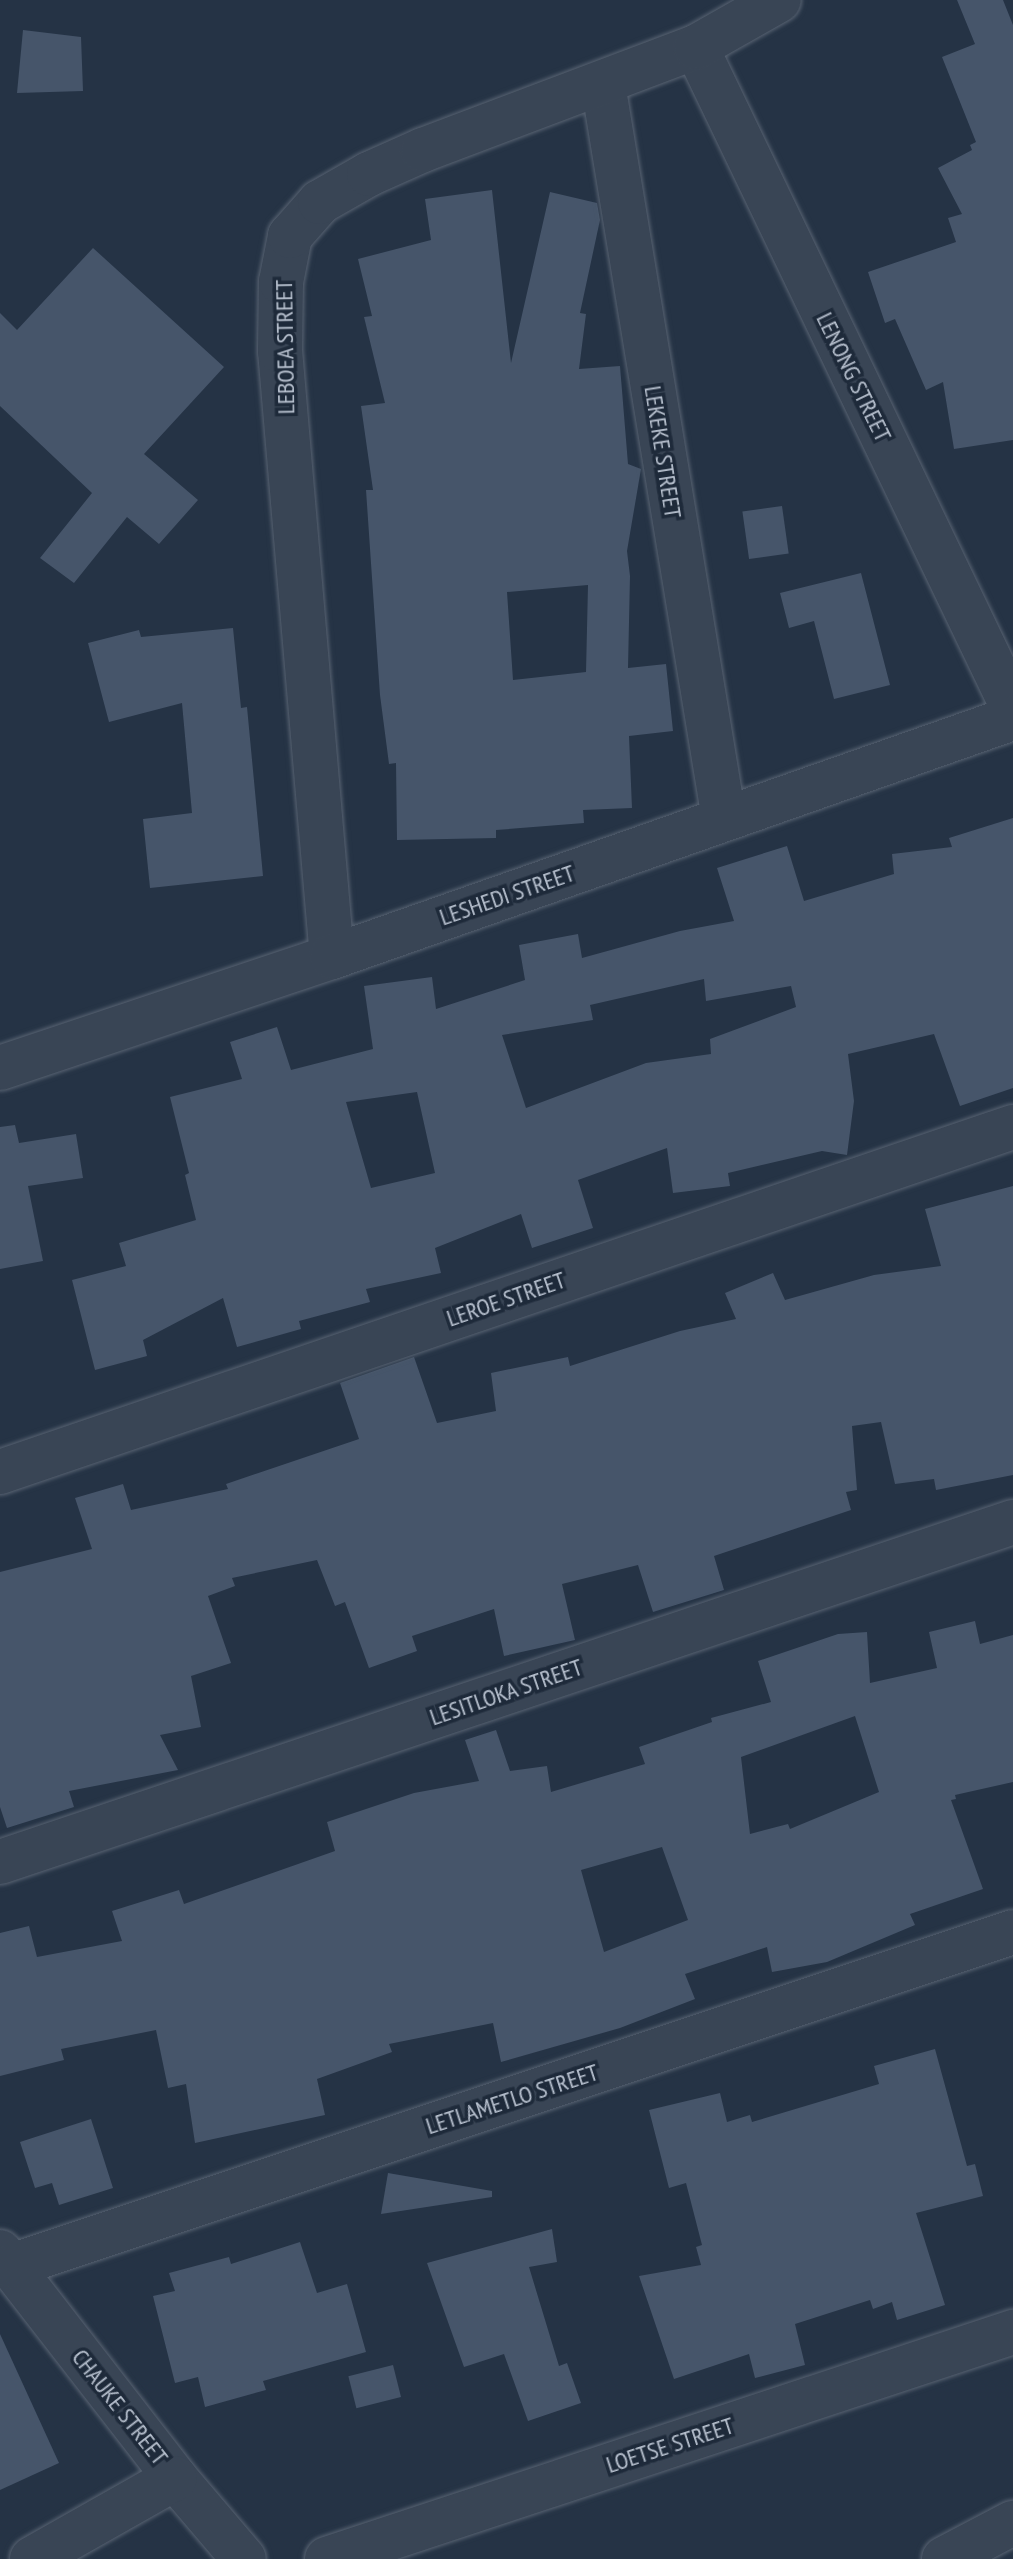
<!DOCTYPE html>
<html>
<head>
<meta charset="utf-8">
<style>
  body { margin:0 }
  #map { position:relative; width:1013px; height:2559px; overflow:hidden; background:#253345; font-family:"PT Sans Narrow",sans-serif }
  div>[style] { position:absolute }
  [style*='--x'] { left:calc(var(--x)*1px); top:calc(var(--y)*1px); width:calc(var(--w)*1px); rotate:calc(var(--a)*1deg) }
  .building>* { inset:0; background:#46556a; transform-origin:0 0 }
  .roads { filter:drop-shadow(0 0 2px #586372) drop-shadow(0 0 2px #586372) }
  .minor>* { height:44px; margin:-22px; padding:0 22px; transform-origin:22px; border-radius:22px; background:#394555 }
  span { translate:-50% -50%; white-space:nowrap; text-align:center; line-height:1.15; -webkit-text-stroke:7px #1e2a3a; paint-order:stroke }
  .street-label { font-size:24px; color:#b7c0ce }
</style>
</head>
<body>
<div id="map">
  <div class="building">
    <i style="clip-path:polygon(957px 0,1003px 0,1013px 25px,1013px 440px,954px 449px,943px 382px,926px 390px,895px 319px,885px 323px,868px 272px,956px 242px,948px 218px,962px 214px,938px 168px,972px 150px,970px 145px,976px 142px,942px 57px,975px 44px)"></i>
    <i style="clip-path:polygon(23px 30px,81px 37px,83px 91px,17px 93px)"></i>
    <i style="clip-path:polygon(evenodd,492px 190px,511px 363px,550px 192px,597px 203px,600px 220px,580px 313px,586px 314px,579px 369px,620px 366px,628px 464px,641px 469px,627px 551px,630px 576px,628px 668px,666px 664px,673px 731px,629px 736px,632px 808px,583px 810px,584px 823px,496px 830px,496px 838px,397px 840px,396px 763px,389px 764px,380px 695px,366px 490px,373px 490px,361px 406px,385px 403px,364px 317px,372px 316px,358px 259px,431px 240px,425px 199px,492px 190px,588px 585px,586px 672px,513px 680px,507px 592px,588px 585px)"></i>
    <i style="clip-path:polygon(93px 248px,224px 367px,144px 454px,198px 500px,159px 544px,127px 517px,74px 583px,40px 558px,92px 493px,0 406px,0 313px,17px 330px)"></i>
    <i style="left:782px;top:506px;width:48px;height:40px;rotate:82deg"></i>
    <i style="clip-path:polygon(861px 573px,890px 685px,834px 699px,814px 621px,789px 628px,780px 593px)"></i>
    <i style="clip-path:polygon(233px 628px,241px 708px,247px 707px,263px 876px,150px 888px,143px 819px,192px 813px,182px 703px,109px 722px,88px 643px,139px 630px,141px 637px)"></i>
    <i style="clip-path:polygon(evenodd,1013px 818px,1013px 1088px,960px 1106px,934px 1034px,848px 1054px,854px 1101px,847px 1155px,822px 1151px,728px 1173px,730px 1186px,673px 1193px,667px 1148px,578px 1180px,593px 1228px,532px 1248px,521px 1214px,435px 1248px,441px 1273px,366px 1289px,370px 1302px,299px 1321px,301px 1329px,237px 1347px,223px 1298px,143px 1340px,147px 1356px,95px 1370px,72px 1280px,126px 1266px,119px 1243px,196px 1220px,185px 1175px,189px 1173px,170px 1097px,242px 1079px,230px 1042px,277px 1027px,291px 1070px,373px 1049px,364px 986px,432px 977px,436px 1009px,525px 980px,519px 945px,578px 934px,582px 958px,680px 931px,734px 921px,717px 868px,787px 846px,804px 901px,894px 874px,892px 854px,952px 847px,949px 838px,1013px 818px,704px 979px,706px 1001px,791px 986px,796px 1007px,710px 1039px,711px 1054px,646px 1063px,526px 1108px,502px 1035px,593px 1020px,590px 1005px,704px 979px,1013px 818px,417px 1092px,435px 1173px,371px 1188px,346px 1102px,417px 1092px)"></i>
    <i style="clip-path:polygon(15px 1125px,19px 1143px,76px 1134px,83px 1178px,28px 1186px,43px 1261px,0 1269px,0 1127px)"></i>
    <i style="clip-path:polygon(1013px 1186px,1013px 1475px,936px 1490px,934px 1479px,895px 1484px,881px 1422px,852px 1426px,857px 1490px,846px 1492px,851px 1510px,714px 1556px,724px 1590px,653px 1612px,638px 1565px,562px 1584px,575px 1640px,504px 1656px,494px 1609px,412px 1636px,417px 1651px,369px 1668px,345px 1602px,335px 1606px,317px 1560px,232px 1578px,235px 1586px,208px 1596px,231px 1663px,191px 1676px,201px 1727px,160px 1735px,178px 1770px,69px 1791px,74px 1807px,7px 1828px,0 1807px,0 1572px,92px 1549px,75px 1498px,123px 1484px,131px 1510px,228px 1489px,226px 1484px,359px 1439px,340px 1383px,414px 1357px,437px 1423px,496px 1411px,491px 1373px,568px 1357px,570px 1366px,680px 1331px,736px 1319px,725px 1293px,773px 1273px,785px 1300px,874px 1275px,941px 1266px,925px 1209px)"></i>
    <i style="clip-path:polygon(evenodd,975px 1621px,980px 1644px,1013px 1635px,1013px 1782px,955px 1795px,956px 1799px,951px 1800px,983px 1889px,910px 1914px,915px 1925px,827px 1962px,772px 1972px,767px 1947px,685px 1974px,695px 1999px,620px 2028px,501px 2062px,493px 2023px,389px 2044px,392px 2052px,317px 2079px,325px 2115px,195px 2143px,186px 2084px,168px 2088px,156px 2030px,61px 2049px,64px 2060px,0 2076px,0 1933px,29px 1926px,37px 1957px,122px 1941px,112px 1911px,179px 1890px,184px 1904px,335px 1851px,327px 1822px,414px 1793px,479px 1781px,465px 1740px,496px 1730px,510px 1771px,547px 1766px,551px 1792px,645px 1764px,639px 1747px,712px 1722px,711px 1718px,771px 1702px,758px 1661px,838px 1634px,867px 1632px,870px 1683px,937px 1668px,929px 1632px,975px 1621px,855px 1716px,879px 1792px,790px 1829px,788px 1824px,750px 1834px,741px 1757px,855px 1716px,975px 1621px,662px 1847px,688px 1920px,604px 1952px,581px 1870px,662px 1847px)"></i>
    <i style="clip-path:polygon(935px 2049px,967px 2166px,975px 2164px,983px 2196px,916px 2213px,945px 2305px,897px 2320px,892px 2302px,873px 2309px,870px 2300px,795px 2324px,805px 2365px,755px 2378px,749px 2354px,674px 2379px,639px 2276px,701px 2265px,696px 2247px,702px 2245px,686px 2183px,669px 2188px,649px 2110px,720px 2093px,727px 2122px,750px 2115px,752px 2122px,879px 2084px,874px 2066px)"></i>
    <i style="clip-path:polygon(91px 2119px,113px 2188px,59px 2205px,52px 2183px,35px 2188px,20px 2142px)"></i>
    <i style="clip-path:polygon(388px 2173px,492px 2191px,492px 2197px,381px 2214px)"></i>
    <i style="clip-path:polygon(552px 2229px,557px 2262px,529px 2267px,559px 2366px,567px 2363px,581px 2403px,528px 2421px,504px 2354px,464px 2367px,427px 2263px)"></i>
    <i style="clip-path:polygon(300px 2242px,317px 2293px,347px 2284px,366px 2352px,263px 2381px,266px 2390px,205px 2407px,198px 2377px,175px 2383px,153px 2296px,175px 2291px,169px 2273px,229px 2257px,231px 2264px)"></i>
    <i style="clip-path:polygon(0 2334px,59px 2463px,0 2490px)"></i>
    <i style="left:393px;top:2365px;width:33px;height:46px;rotate:76deg"></i>
  </div>
  <div class="roads">
    <div class="minor">
      <i style="--x:696;--y:47;--w:733;--a:64.38"></i>
      <i style="--x:603;--y:84;--w:745;--a:80.65"></i>
      <i style="--x:332;--y:957;--w:608;--a:-94.9"></i>
      <i style="--x:280;--y:351;--w:69;--a:-89.2"></i>
      <i style="--x:281;--y:282;--w:47;--a:-78.9"></i>
      <i style="--x:290;--y:236;--w:45;--a:-48.6"></i>
      <i style="--x:320;--y:202;--w:56;--a:-29.7"></i>
      <i style="--x:369;--y:174;--w:59;--a:-24"></i>
      <i style="--x:423;--y:150;--w:292;--a:-20.7"></i>
      <i style="--x:696;--y:47;--w:95;--a:-29.5"></i>
      <i style="--x:0;--y:1068;--w:350;--a:-18.5"></i>
      <i style="--x:332;--y:957;--w:722;--a:-19.34"></i>
      <i style="--x:0;--y:1472;--w:1070;--a:-18.81"></i>
      <i style="--x:0;--y:1862;--w:1069;--a:-18.55"></i>
      <i style="--x:0;--y:2252;--w:286;--a:52.2"></i>
      <i style="--x:175;--y:2478;--w:106;--a:49.6"></i>
      <i style="--x:11;--y:2266;--w:1056;--a:-18.43"></i>
      <i style="--x:32;--y:2559;--w:164;--a:-29.5"></i>
      <i style="--x:327;--y:2559;--w:723;--a:-18.31"></i>
      <i style="--x:944;--y:2559;--w:78;--a:-27.6"></i>
    </div>
  </div>
  <div class="street-label">
    <span style="left:285px;top:347px;rotate:-91deg">LEBOEA STREET</span>
    <span style="left:854px;top:377px;rotate:64deg">LENONG STREET</span>
    <span style="left:663px;top:452px;rotate:81deg">LEKEKE STREET</span>
    <span style="left:507px;top:895px;rotate:-19deg">LESHEDI STREET</span>
    <span style="left:506px;top:1299px;rotate:-19deg">LEROE STREET</span>
    <span style="left:506px;top:1692px;rotate:-19deg">LESITLOKA STREET</span>
    <span style="left:512px;top:2099px;rotate:-18deg">LETLAMETLO STREET</span>
    <span style="left:120px;top:2407px;rotate:52deg">CHAUKE STREET</span>
    <span style="left:670px;top:2445px;rotate:-18deg">LOETSE STREET</span>
  </div>
</div>
</body>
</html>
